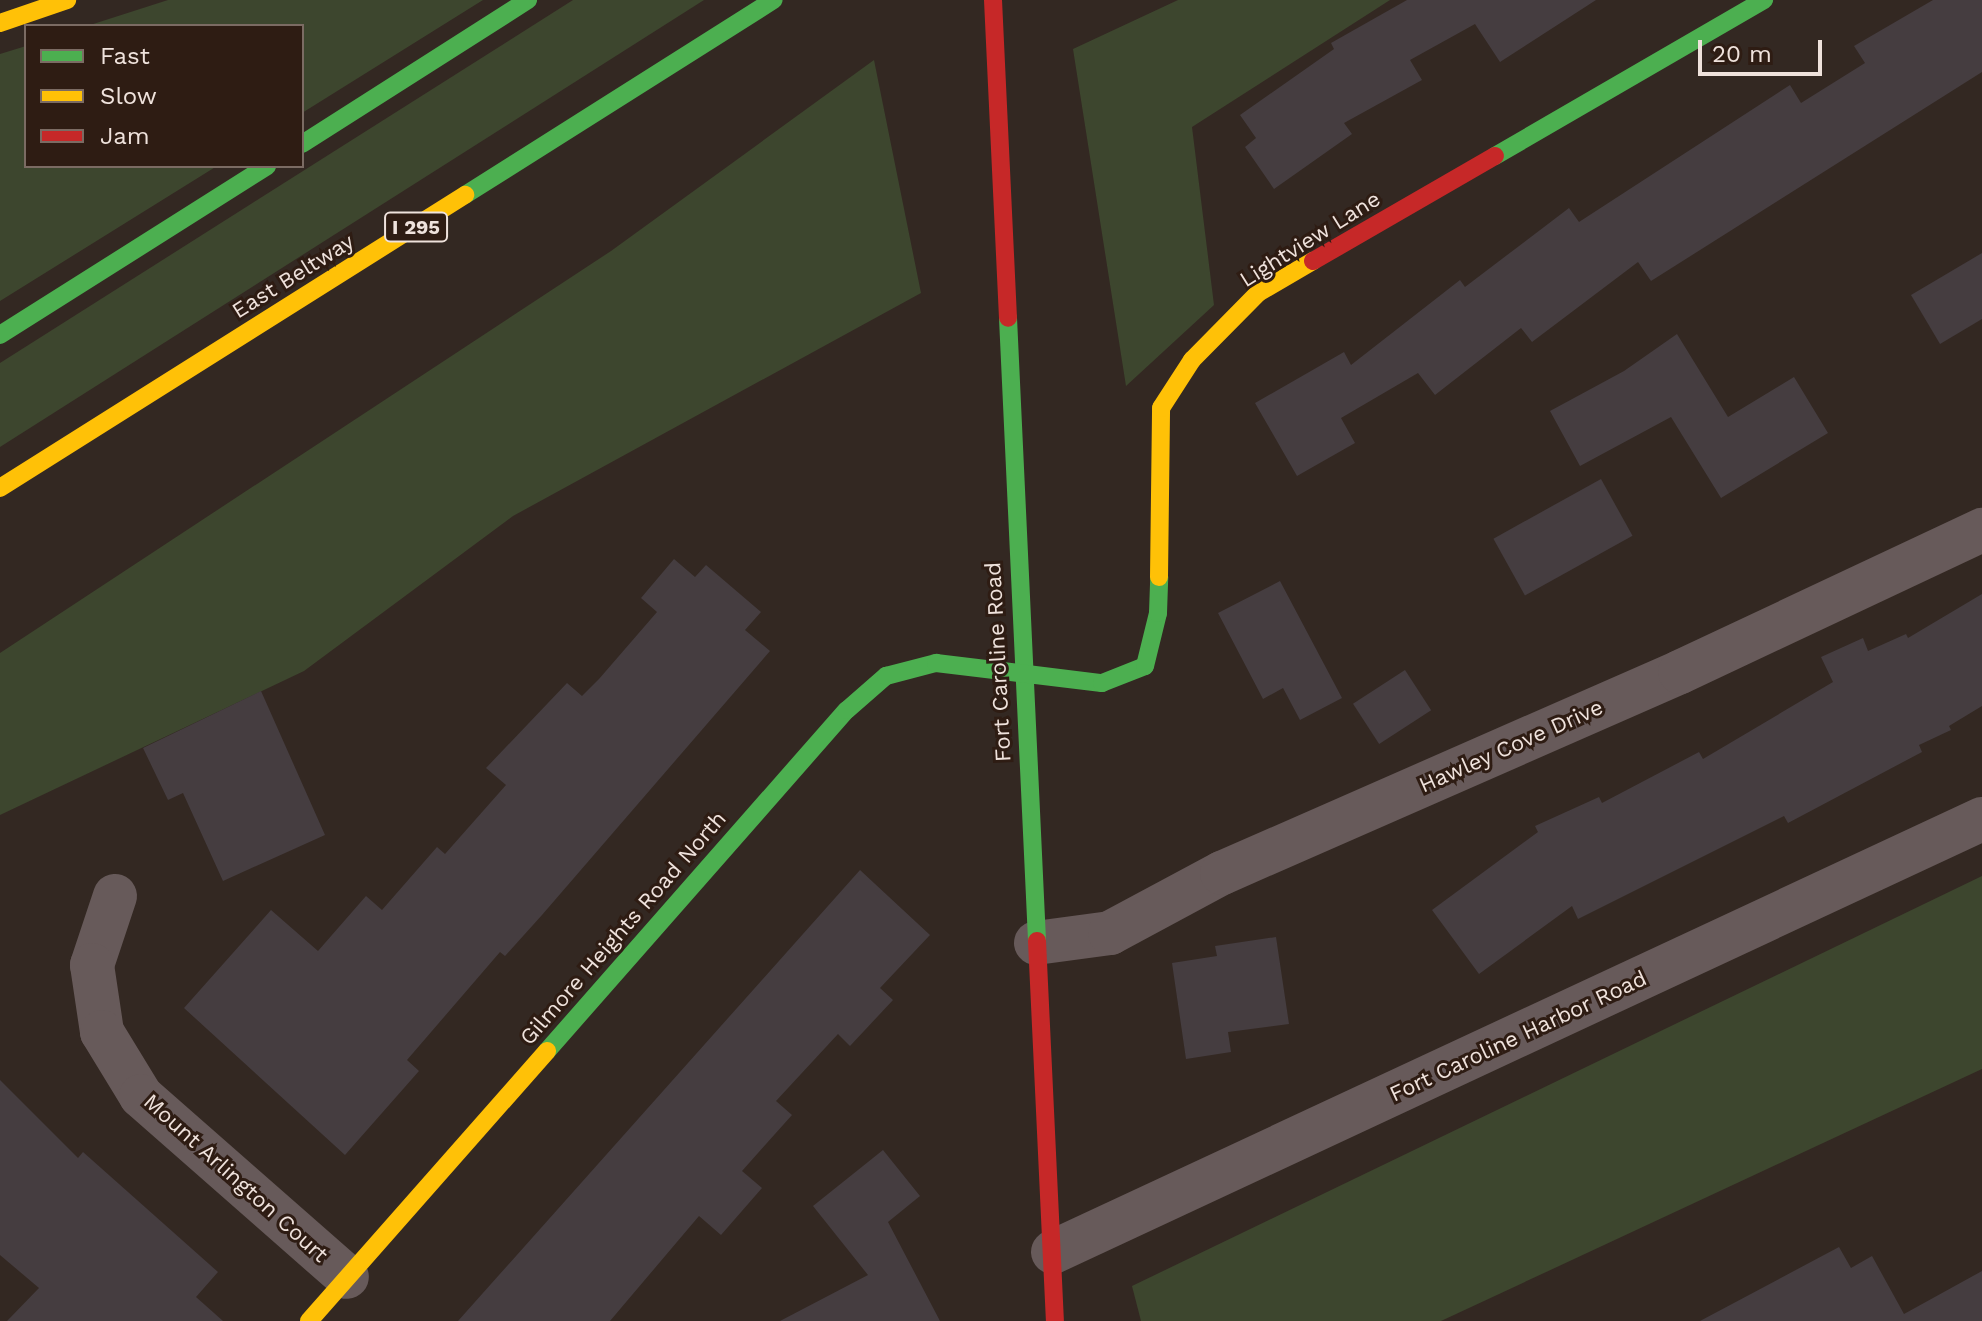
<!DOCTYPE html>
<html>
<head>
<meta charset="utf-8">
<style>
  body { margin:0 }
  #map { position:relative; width:1982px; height:1321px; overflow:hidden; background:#332822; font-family:"Work Sans",sans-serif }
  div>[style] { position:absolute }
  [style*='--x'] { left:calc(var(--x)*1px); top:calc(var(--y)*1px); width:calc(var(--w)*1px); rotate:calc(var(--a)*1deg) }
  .green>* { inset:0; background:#3d462e }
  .building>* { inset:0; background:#453d40; transform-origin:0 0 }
  .street>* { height:44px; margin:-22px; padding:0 22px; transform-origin:22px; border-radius:22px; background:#675a5a }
  .fast>* { height:18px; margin:-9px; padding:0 9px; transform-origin:9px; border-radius:9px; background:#4caf50 }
  .slow>* { height:18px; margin:-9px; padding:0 9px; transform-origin:9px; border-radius:9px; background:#ffc107 }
  .jam>* { height:18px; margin:-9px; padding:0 9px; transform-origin:9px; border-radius:9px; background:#c62828 }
  span { translate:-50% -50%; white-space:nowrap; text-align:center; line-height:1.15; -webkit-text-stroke:6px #2e1c13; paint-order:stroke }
  .shield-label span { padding:2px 6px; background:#2e1c13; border:2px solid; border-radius:6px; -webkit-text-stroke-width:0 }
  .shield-label { font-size:20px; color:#efe2dc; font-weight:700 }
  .street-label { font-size:22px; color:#efe2dc }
  .legend { position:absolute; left:24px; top:24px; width:280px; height:144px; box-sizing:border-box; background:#2e1c13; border:2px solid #7b6b63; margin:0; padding:10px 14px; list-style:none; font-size:24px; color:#efe2dc }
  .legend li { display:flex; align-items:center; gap:16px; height:40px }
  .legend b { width:40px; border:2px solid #7b6b63 }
  .scale { position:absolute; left:1698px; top:40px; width:124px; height:36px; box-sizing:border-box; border:4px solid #efe2dc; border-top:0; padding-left:10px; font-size:24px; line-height:28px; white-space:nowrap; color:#efe2dc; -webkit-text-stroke:6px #2e1c13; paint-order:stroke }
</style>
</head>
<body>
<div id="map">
  <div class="green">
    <i style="clip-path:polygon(168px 0,483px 0,302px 113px,302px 26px,87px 26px)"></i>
    <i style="clip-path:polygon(573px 0,704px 0,0 447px,0 363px)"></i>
    <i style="clip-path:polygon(1178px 0,1390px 0,1192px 127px,1214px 305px,1126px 386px,1073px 49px)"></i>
    <i style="clip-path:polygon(26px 46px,26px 166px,217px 166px,0 301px,0 54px)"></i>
    <i style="clip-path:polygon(874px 60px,921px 293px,513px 516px,304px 671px,0 815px,0 653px,611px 251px)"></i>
    <i style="clip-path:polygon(1982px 876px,1982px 1069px,1441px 1321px,1141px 1321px,1132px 1286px)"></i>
  </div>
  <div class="building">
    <i style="clip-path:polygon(1407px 0,1596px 0,1500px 62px,1475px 24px,1410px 60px,1422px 80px,1344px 123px,1352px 134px,1274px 189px,1245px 147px,1256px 138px,1240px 115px,1334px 49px,1331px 43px)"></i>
    <i style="clip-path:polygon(1933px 0,1982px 0,1982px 72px,1651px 281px,1638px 262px,1532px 342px,1521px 328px,1435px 395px,1418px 373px,1341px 418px,1355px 443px,1297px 476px,1255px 403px,1344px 352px,1351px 365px,1460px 280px,1465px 287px,1569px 208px,1579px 222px,1790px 85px,1801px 103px,1865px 63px,1854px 46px)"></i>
    <i style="clip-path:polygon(1982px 253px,1982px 319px,1940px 344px,1911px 295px)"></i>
    <i style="clip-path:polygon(1677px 334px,1728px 417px,1794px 377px,1828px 433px,1721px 498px,1671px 417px,1580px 466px,1550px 411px,1624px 371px)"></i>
    <i style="left:1601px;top:479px;width:65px;height:123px;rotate:61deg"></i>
    <i style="clip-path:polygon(674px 559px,695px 577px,706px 565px,761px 612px,745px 630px,770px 651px,542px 915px,505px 956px,500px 952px,407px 1060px,419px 1071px,345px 1155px,184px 1008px,271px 910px,318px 951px,366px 896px,382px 910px,437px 847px,445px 854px,506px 785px,486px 768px,567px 683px,582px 696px,599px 679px,657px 612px,641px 598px)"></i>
    <i style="clip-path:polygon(1280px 581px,1342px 698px,1300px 720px,1283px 688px,1263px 699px,1218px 613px)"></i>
    <i style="clip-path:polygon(1982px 594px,1982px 706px,1949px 726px,1951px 730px,1919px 745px,1922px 752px,1788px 823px,1784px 816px,1578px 919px,1572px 906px,1479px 974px,1432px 910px,1538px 832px,1535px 826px,1599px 797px,1602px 803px,1699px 752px,1703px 759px,1833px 682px,1821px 657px,1863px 638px,1868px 651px,1906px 634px,1908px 638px)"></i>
    <i style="left:1405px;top:670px;width:48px;height:62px;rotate:57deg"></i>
    <i style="clip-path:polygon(261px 691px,325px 835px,223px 881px,183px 793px,168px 800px,143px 748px)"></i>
    <i style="clip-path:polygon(860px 870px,930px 935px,880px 988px,893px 1000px,850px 1046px,838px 1034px,776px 1101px,792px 1115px,742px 1171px,762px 1188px,721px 1235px,699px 1216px,610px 1321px,458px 1321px)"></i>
    <i style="clip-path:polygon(1276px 937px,1289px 1024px,1228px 1032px,1231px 1052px,1186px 1059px,1172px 963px,1217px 956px,1215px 946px)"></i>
    <i style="clip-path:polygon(0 1080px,78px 1158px,83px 1152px,218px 1272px,196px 1297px,223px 1321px,7px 1321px,39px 1288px,0 1255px)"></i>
    <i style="clip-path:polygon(883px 1150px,920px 1196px,888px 1222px,940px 1321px,780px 1321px,868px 1275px,813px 1206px)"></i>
    <i style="clip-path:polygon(1839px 1247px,1851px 1268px,1872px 1256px,1904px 1314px,1982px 1271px,1982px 1321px,1700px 1321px)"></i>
  </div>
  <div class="street">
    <i style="--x:115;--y:896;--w:73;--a:108.4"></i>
    <i style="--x:92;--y:965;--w:68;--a:81.5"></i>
    <i style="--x:102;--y:1032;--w:75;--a:58.6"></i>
    <i style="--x:141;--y:1096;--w:274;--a:41.3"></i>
    <i style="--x:1036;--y:943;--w:75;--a:-7.7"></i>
    <i style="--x:1110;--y:933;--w:127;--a:-28.2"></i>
    <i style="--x:1222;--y:873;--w:500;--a:-23.69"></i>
    <i style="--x:1680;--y:672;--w:334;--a:-25.2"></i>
    <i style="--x:1053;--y:1252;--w:1025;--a:-24.99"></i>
  </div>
  <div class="fast">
    <i style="--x:302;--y:144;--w:268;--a:-32.5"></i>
    <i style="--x:1495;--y:156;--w:311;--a:-30.1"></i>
    <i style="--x:465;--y:195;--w:365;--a:-32.3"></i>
    <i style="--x:1008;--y:318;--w:624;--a:87.33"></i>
    <i style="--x:0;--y:335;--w:316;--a:-32.3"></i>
    <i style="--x:547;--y:1051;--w:454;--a:-48.7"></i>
    <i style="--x:847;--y:710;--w:52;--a:-41.1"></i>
    <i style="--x:886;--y:676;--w:52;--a:-14.6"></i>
    <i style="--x:936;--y:663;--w:167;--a:6.9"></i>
    <i style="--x:1102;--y:683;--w:46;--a:-21.6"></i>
    <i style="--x:1145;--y:666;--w:55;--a:-76.2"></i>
    <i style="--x:1158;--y:613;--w:36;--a:-88"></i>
  </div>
  <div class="slow">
    <i style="--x:0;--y:23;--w:71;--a:-18.9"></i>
    <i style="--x:0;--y:488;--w:550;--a:-32.22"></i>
    <i style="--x:1159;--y:577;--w:169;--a:-89.3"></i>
    <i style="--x:1161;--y:408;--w:57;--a:-57.1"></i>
    <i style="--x:1192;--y:360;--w:94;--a:-45.4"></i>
    <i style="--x:1258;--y:293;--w:64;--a:-30.2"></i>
    <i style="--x:309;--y:1321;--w:360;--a:-48.6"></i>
  </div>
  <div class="jam">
    <i style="--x:993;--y:0;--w:318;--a:87.3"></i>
    <i style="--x:1313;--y:261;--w:210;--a:-30"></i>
    <i style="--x:1037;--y:941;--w:380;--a:87.3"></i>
  </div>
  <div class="shield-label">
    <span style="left:416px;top:227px">I 295</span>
  </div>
  <div class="street-label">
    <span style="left:1310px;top:239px;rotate:-32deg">Lightview Lane</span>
    <span style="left:293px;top:276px;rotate:-32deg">East Beltway</span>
    <span style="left:998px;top:662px;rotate:-93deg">Fort Caroline Road</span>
    <span style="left:1511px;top:746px;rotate:-24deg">Hawley Cove Drive</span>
    <span style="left:623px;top:928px;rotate:-49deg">Gilmore Heights Road North</span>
    <span style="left:1518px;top:1036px;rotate:-25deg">Fort Caroline Harbor Road</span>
    <span style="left:236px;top:1178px;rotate:42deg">Mount Arlington Court</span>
  </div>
  <ul class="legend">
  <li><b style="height:10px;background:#4caf50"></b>Fast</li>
  <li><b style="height:10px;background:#ffc107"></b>Slow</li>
  <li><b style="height:10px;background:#c62828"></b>Jam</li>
  </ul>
  <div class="scale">20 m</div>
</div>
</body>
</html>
